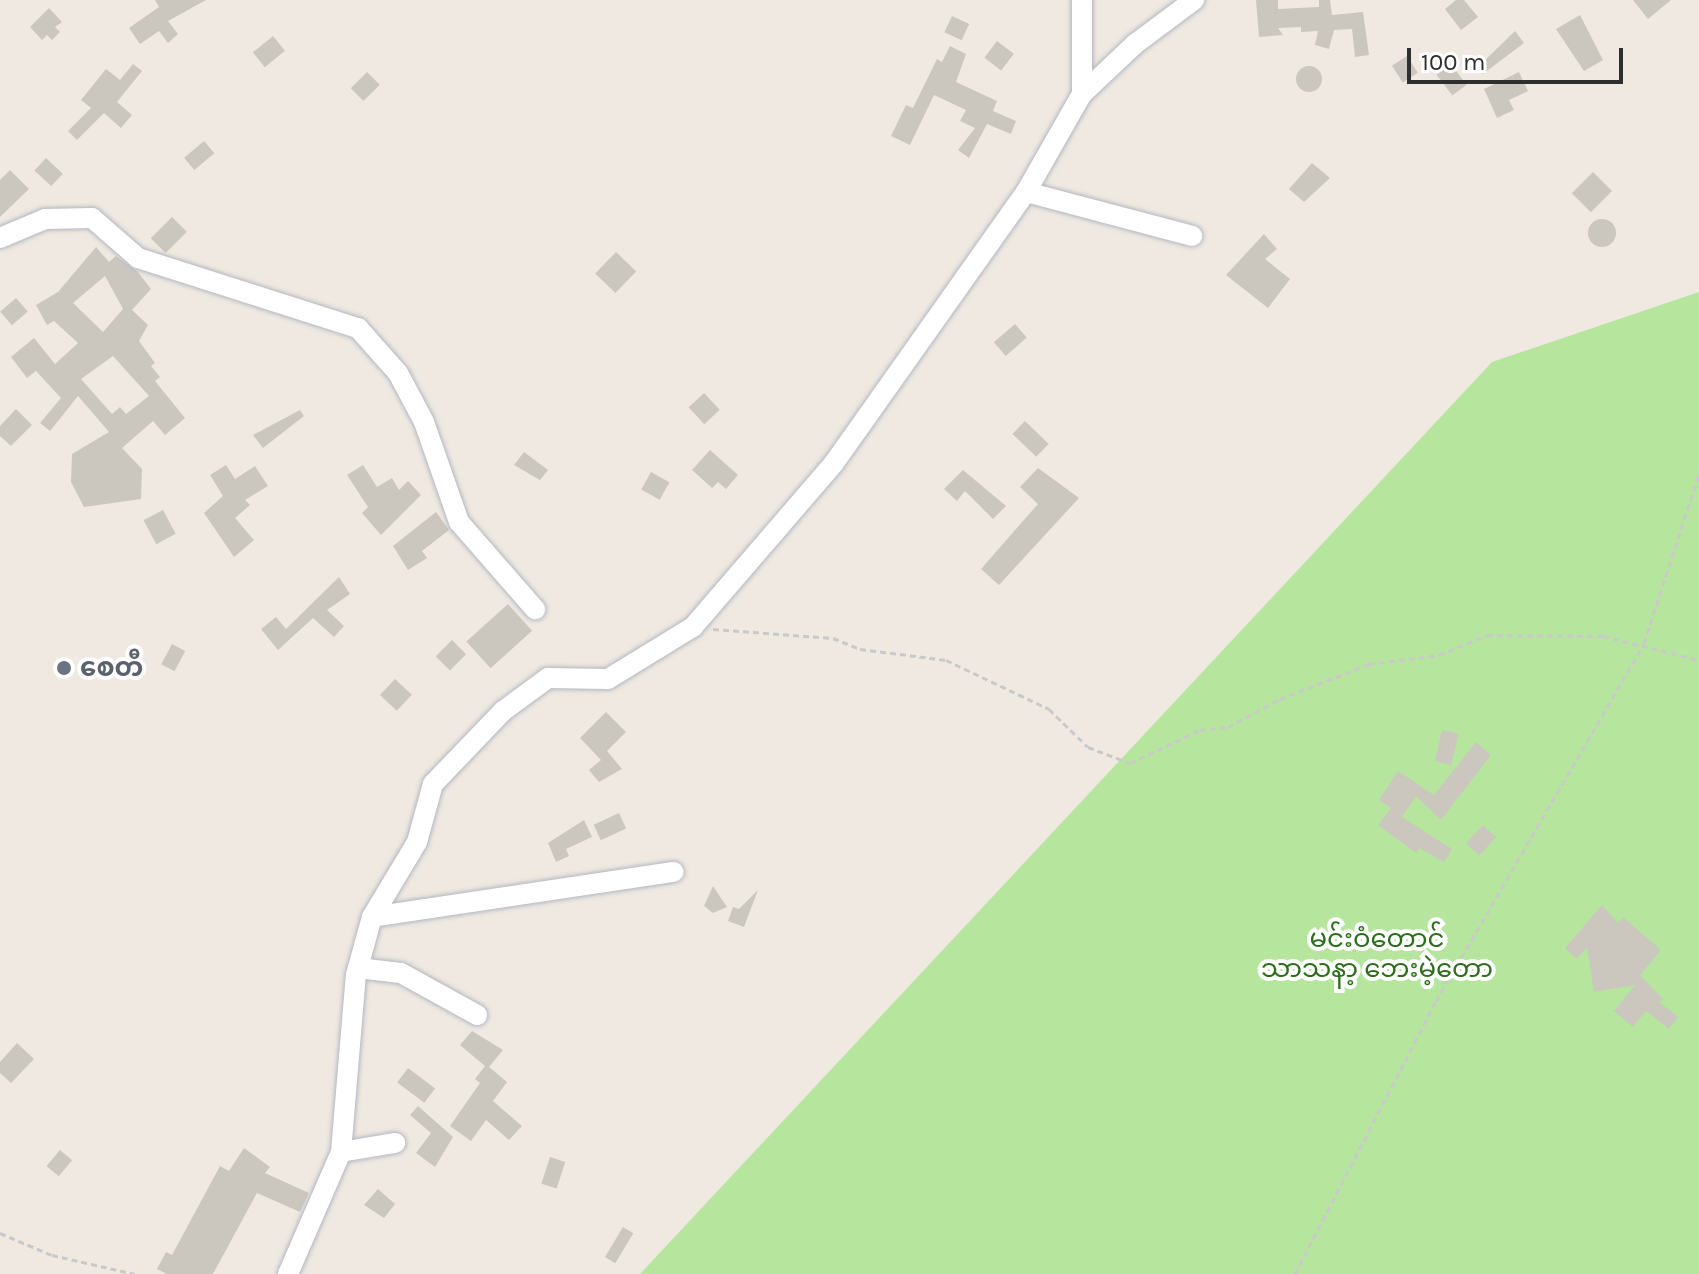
<!DOCTYPE html>
<html>
<head>
<meta charset="utf-8">
<style>
  body { margin:0 }
  #map { position:relative; width:1699px; height:1274px; overflow:hidden; background:#efe9e1; font-family:Karla,"Noto Sans Myanmar",sans-serif }
  div>[style] { position:absolute }
  [style*='--x'] { left:calc(var(--x)*1px); top:calc(var(--y)*1px); width:calc(var(--w)*1px); rotate:calc(var(--a)*1deg) }
  .green>* { inset:0; background:#b6e59e }
  .building>* { inset:0; background:#cbc7bf; transform-origin:0 0 }
  .round { border-radius:50% }
  .path>* { height:3px; margin-top:-1.5px; transform-origin:0; background:repeating-linear-gradient(90deg,#c9c9c9 0 6px,transparent 0 10px) }
  .roads { filter:drop-shadow(0 0 2px #b4b7c1) drop-shadow(0 0 2px #b4b7c1) }
  .minor>* { height:20px; margin:-10px; padding:0 10px; transform-origin:10px; border-radius:10px; background:#fff }
  .dots>* { width:22px; height:22px; translate:-50% -50%; box-sizing:border-box; border:4px solid #fff; border-radius:50% }
  span { translate:-50% -50%; white-space:nowrap; text-align:center; line-height:1.15; -webkit-text-stroke:8px #fff; paint-order:stroke }
  .worship-label { font-size:26px; color:#5b616d; font-weight:700 }
  .left { translate:0 -50%; text-align:left }
  .park-label { font-size:26px; color:#2c6e1b }
  .scale { position:absolute; left:1407px; top:48px; width:216px; height:36px; box-sizing:border-box; border:4px solid #2e2e2e; border-top:0; padding-left:10px; font-size:24px; line-height:28px; white-space:nowrap; color:#2e2e2e; -webkit-text-stroke:6px #fff; paint-order:stroke }
</style>
</head>
<body>
<div id="map">
  <div class="green">
    <i style="clip-path:polygon(1699px 292px,1699px 1274px,640px 1274px,1492px 362px)"></i>
  </div>
  <div class="building">
    <i style="clip-path:polygon(155px 0,206px 0,168px 21px,178px 34px,168px 43px,159px 31px,140px 44px,129px 28px,159px 7px)"></i>
    <i style="clip-path:polygon(1256px 0,1278px 0,1278px 9px,1319px 7px,1319px 0,1330px 0,1332px 15px,1363px 12px,1369px 55px,1355px 57px,1352px 29px,1334px 30px,1329px 49px,1315px 45px,1318px 31px,1301px 32px,1301px 27px,1278px 28px,1283px 35px,1259px 37px)"></i>
    <i style="clip-path:polygon(1456px 0,1464px 0,1478px 17px,1461px 30px,1445px 9px)"></i>
    <i style="clip-path:polygon(1633px 0,1671px 0,1648px 19px)"></i>
    <i style="clip-path:polygon(49px 8px,62px 22px,55px 27px,60px 32px,52px 40px,47px 35px,42px 40px,30px 27px)"></i>
    <i style="clip-path:polygon(1580px 15px,1603px 60px,1584px 71px,1556px 29px)"></i>
    <i style="left:952px;top:16px;width:19px;height:18px;rotate:25deg"></i>
    <i style="clip-path:polygon(1515px 31px,1524px 43px,1483px 74px,1478px 67px)"></i>
    <i style="left:273px;top:36px;width:19px;height:26px;rotate:51deg"></i>
    <i style="left:997px;top:41px;width:21px;height:21px;rotate:37deg"></i>
    <i style="clip-path:polygon(950px 46px,966px 54px,956px 82px,997px 101px,993px 111px,1016px 121px,1011px 134px,987px 124px,969px 158px,958px 150px,975px 128px,960px 121px,966px 110px,934px 95px,910px 145px,891px 136px,906px 105px,913px 108px,937px 59px,942px 62px)"></i>
    <i style="left:1407px;top:56px;width:20px;height:18px;rotate:57deg"></i>
    <i style="clip-path:polygon(133px 64px,142px 71px,117px 102px,132px 115px,121px 128px,104px 113px,77px 140px,68px 131px,91px 108px,81px 100px,106px 69px,120px 80px)"></i>
    <i style="left:1451px;top:64px;width:26px;height:18px;rotate:53deg"></i>
    <i class="round" style="left:1296px;top:66px;width:26px;height:26px"></i>
    <i style="left:367px;top:72px;width:18px;height:23px;rotate:45deg"></i>
    <i style="clip-path:polygon(1519px 72px,1528px 91px,1509px 100px,1514px 110px,1497px 118px,1484px 89px)"></i>
    <i style="left:204px;top:141px;width:16px;height:26px;rotate:50deg"></i>
    <i style="left:46px;top:158px;width:23px;height:17px;rotate:43deg"></i>
    <i style="clip-path:polygon(1312px 163px,1330px 178px,1304px 202px,1289px 189px)"></i>
    <i style="clip-path:polygon(10px 170px,29px 189px,0 217px,0 180px)"></i>
    <i style="left:1593px;top:172px;width:27px;height:30px;rotate:45deg"></i>
    <i style="left:172px;top:217px;width:21px;height:30px;rotate:45deg"></i>
    <i class="round" style="left:1588px;top:219px;width:28px;height:28px"></i>
    <i style="clip-path:polygon(1264px 234px,1277px 249px,1265px 259px,1290px 279px,1268px 308px,1226px 275px)"></i>
    <i style="clip-path:polygon(evenodd,96px 247px,109px 262px,116px 256px,138px 272px,151px 289px,132px 310px,148px 325px,139px 341px,155px 363px,151px 366px,160px 377px,155px 381px,185px 418px,165px 435px,153px 421px,122px 448px,142px 469px,141px 499px,84px 507px,71px 482px,72px 454px,109px 432px,78px 396px,50px 431px,40px 423px,61px 398px,36px 371px,27px 378px,11px 357px,34px 338px,55px 364px,78px 343px,54px 321px,47px 325px,36px 305px,58px 292px,96px 247px,105px 276px,123px 309px,103px 332px,73px 303px,105px 276px,96px 247px,113px 356px,149px 396px,126px 414px,120px 407px,112px 414px,81px 379px,113px 356px)"></i>
    <i style="left:616px;top:252px;width:28px;height:30px;rotate:44deg"></i>
    <i style="left:16px;top:298px;width:18px;height:21px;rotate:49deg"></i>
    <i style="left:1015px;top:324px;width:18px;height:28px;rotate:49deg"></i>
    <i style="left:704px;top:393px;width:23px;height:21px;rotate:47deg"></i>
    <i style="clip-path:polygon(16px 409px,32px 425px,11px 446px,0 436px,0 426px)"></i>
    <i style="clip-path:polygon(300px 410px,304px 416px,263px 448px,253px 435px)"></i>
    <i style="left:1025px;top:421px;width:33px;height:18px;rotate:44deg"></i>
    <i style="clip-path:polygon(710px 450px,738px 475px,726px 489px,718px 482px,712px 488px,692px 470px)"></i>
    <i style="clip-path:polygon(524px 452px,548px 470px,540px 480px,514px 465px)"></i>
    <i style="clip-path:polygon(226px 465px,235px 479px,255px 466px,268px 486px,245px 500px,250px 505px,235px 518px,254px 540px,234px 557px,204px 513px,223px 496px,210px 475px)"></i>
    <i style="clip-path:polygon(363px 465px,377px 487px,392px 478px,399px 490px,408px 481px,421px 495px,381px 535px,362px 513px,368px 507px,347px 475px)"></i>
    <i style="clip-path:polygon(1038px 468px,1079px 498px,999px 585px,981px 569px,1038px 504px,1020px 487px)"></i>
    <i style="clip-path:polygon(963px 470px,1006px 506px,993px 519px,965px 491px,957px 501px,944px 489px)"></i>
    <i style="left:651px;top:472px;width:21px;height:20px;rotate:29deg"></i>
    <i style="left:163px;top:510px;width:27px;height:22px;rotate:62deg"></i>
    <i style="clip-path:polygon(436px 512px,449px 530px,422px 551px,427px 558px,408px 570px,393px 546px)"></i>
    <i style="clip-path:polygon(339px 577px,350px 594px,327px 610px,344px 626px,334px 637px,313px 618px,278px 650px,261px 629px,276px 617px,286px 629px)"></i>
    <i style="left:508px;top:604px;width:36px;height:56px;rotate:48deg"></i>
    <i style="left:452px;top:640px;width:20px;height:23px;rotate:45deg"></i>
    <i style="left:172px;top:644px;width:15px;height:23px;rotate:28deg"></i>
    <i style="left:395px;top:679px;width:23px;height:22px;rotate:43deg"></i>
    <i style="clip-path:polygon(606px 712px,626px 732px,607px 751px,622px 769px,599px 782px,589px 770px,601px 760px,580px 738px)"></i>
    <i style="left:1442px;top:730px;width:17px;height:32px;rotate:13deg"></i>
    <i style="clip-path:polygon(1476px 742px,1491px 755px,1441px 820px,1416px 796px,1402px 817px,1452px 849px,1444px 862px,1419px 848px,1416px 853px,1378px 825px,1391px 808px,1379px 800px,1398px 771px,1434px 795px)"></i>
    <i style="left:619px;top:813px;width:17px;height:28px;rotate:65deg"></i>
    <i style="clip-path:polygon(584px 820px,592px 837px,566px 849px,569px 856px,556px 862px,548px 843px)"></i>
    <i style="left:1483px;top:825px;width:18px;height:25px;rotate:43deg"></i>
    <i style="clip-path:polygon(713px 886px,727px 907px,713px 913px,704px 906px)"></i>
    <i style="clip-path:polygon(758px 890px,744px 927px,728px 921px,733px 907px,739px 909px)"></i>
    <i style="clip-path:polygon(1602px 905px,1618px 923px,1623px 917px,1661px 950px,1640px 975px,1663px 999px,1659px 1002px,1678px 1017px,1669px 1029px,1646px 1011px,1633px 1027px,1614px 1011px,1635px 985px,1594px 992px,1587px 947px,1577px 959px,1565px 948px)"></i>
    <i style="clip-path:polygon(472px 1031px,503px 1050px,489px 1067px,507px 1082px,493px 1101px,522px 1126px,509px 1140px,486px 1120px,471px 1141px,450px 1126px,480px 1083px,475px 1079px,485px 1066px,460px 1045px)"></i>
    <i style="clip-path:polygon(17px 1043px,34px 1059px,11px 1083px,0 1073px,0 1062px)"></i>
    <i style="left:408px;top:1068px;width:34px;height:18px;rotate:37deg"></i>
    <i style="clip-path:polygon(418px 1106px,453px 1137px,435px 1167px,416px 1153px,431px 1133px,410px 1115px)"></i>
    <i style="clip-path:polygon(244px 1148px,270px 1167px,265px 1173px,309px 1193px,300px 1212px,257px 1193px,213px 1274px,167px 1274px,157px 1269px,166px 1252px,172px 1255px,220px 1166px,229px 1171px)"></i>
    <i style="left:60px;top:1150px;width:16px;height:21px;rotate:40deg"></i>
    <i style="left:550px;top:1157px;width:16px;height:28px;rotate:18deg"></i>
    <i style="clip-path:polygon(378px 1189px,395px 1204px,384px 1218px,364px 1205px)"></i>
    <i style="left:623px;top:1227px;width:12px;height:35px;rotate:31deg"></i>
  </div>
  <div class="path">
    <i style="--x:713;--y:629;--w:120;--a:4.3"></i>
    <i style="--x:833;--y:638;--w:29;--a:22"></i>
    <i style="--x:860;--y:649;--w:87;--a:7.3"></i>
    <i style="--x:946;--y:660;--w:114;--a:25.4"></i>
    <i style="--x:1049;--y:709;--w:54;--a:44.3"></i>
    <i style="--x:1088;--y:747;--w:45;--a:20.9"></i>
    <i style="--x:1130;--y:763;--w:77;--a:-25.2"></i>
    <i style="--x:1200;--y:730;--w:28;--a:-6"></i>
    <i style="--x:1228;--y:727;--w:59;--a:-28.3"></i>
    <i style="--x:1280;--y:699;--w:96;--a:-21.5"></i>
    <i style="--x:1369;--y:664;--w:71;--a:-7.3"></i>
    <i style="--x:1439;--y:655;--w:52;--a:-22.6"></i>
    <i style="--x:1487;--y:635;--w:116;--a:0.5"></i>
    <i style="--x:1603;--y:636;--w:99;--a:14"></i>
    <i style="--x:0;--y:1233;--w:56;--a:22.9"></i>
    <i style="--x:52;--y:1255;--w:85;--a:12.9"></i>
    <i style="--x:1295;--y:1274;--w:307;--a:-62.7"></i>
    <i style="--x:1436;--y:1001;--w:414;--a:-59.8"></i>
    <i style="--x:1644;--y:643;--w:178;--a:-72"></i>
  </div>
  <div class="roads">
    <div class="minor">
      <i style="--x:1082;--y:0;--w:94;--a:90"></i>
      <i style="--x:1026;--y:192;--w:172;--a:14.8"></i>
      <i style="--x:0;--y:238;--w:49;--a:-22.9"></i>
      <i style="--x:45;--y:219;--w:47;--a:-1.2"></i>
      <i style="--x:92;--y:218;--w:61;--a:41"></i>
      <i style="--x:138;--y:258;--w:231;--a:17.7"></i>
      <i style="--x:358;--y:328;--w:60;--a:48.4"></i>
      <i style="--x:398;--y:373;--w:55;--a:62"></i>
      <i style="--x:424;--y:422;--w:106;--a:70.7"></i>
      <i style="--x:459;--y:522;--w:116;--a:48.9"></i>
      <i style="--x:372;--y:917;--w:305;--a:-8.5"></i>
      <i style="--x:358;--y:968;--w:43;--a:6.6"></i>
      <i style="--x:401;--y:973;--w:87;--a:28.9"></i>
      <i style="--x:341;--y:1152;--w:55;--a:-9.5"></i>
      <i style="--x:288;--y:1274;--w:133;--a:-66.5"></i>
      <i style="--x:341;--y:1152;--w:178;--a:-85.2"></i>
      <i style="--x:356;--y:975;--w:60;--a:-74.6"></i>
      <i style="--x:372;--y:917;--w:87;--a:-59"></i>
      <i style="--x:417;--y:842;--w:60;--a:-74.6"></i>
      <i style="--x:433;--y:784;--w:101;--a:-46.2"></i>
      <i style="--x:503;--y:711;--w:56;--a:-36.3"></i>
      <i style="--x:548;--y:678;--w:60;--a:1"></i>
      <i style="--x:608;--y:679;--w:100;--a:-31.5"></i>
      <i style="--x:693;--y:627;--w:216;--a:-49.3"></i>
      <i style="--x:834;--y:463;--w:332;--a:-54.7"></i>
      <i style="--x:1026;--y:192;--w:113;--a:-60.3"></i>
      <i style="--x:1082;--y:94;--w:73;--a:-43.3"></i>
      <i style="--x:1135;--y:44;--w:74;--a:-36.7"></i>
    </div>
  </div>
  <div class="dots">
    <i style="left:64px;top:668px;background:#6b7280"></i>
  </div>
  <div class="worship-label">
    <span class="left" style="left:80px;top:668px">စေတီ</span>
  </div>
  <div class="park-label">
    <span style="left:1377px;top:954px">မင်းဝံတောင်<br>သာသနာ့ ‌ဘေးမဲ့တော</span>
  </div>
  <div class="scale">100 m</div>
</div>
</body>
</html>
